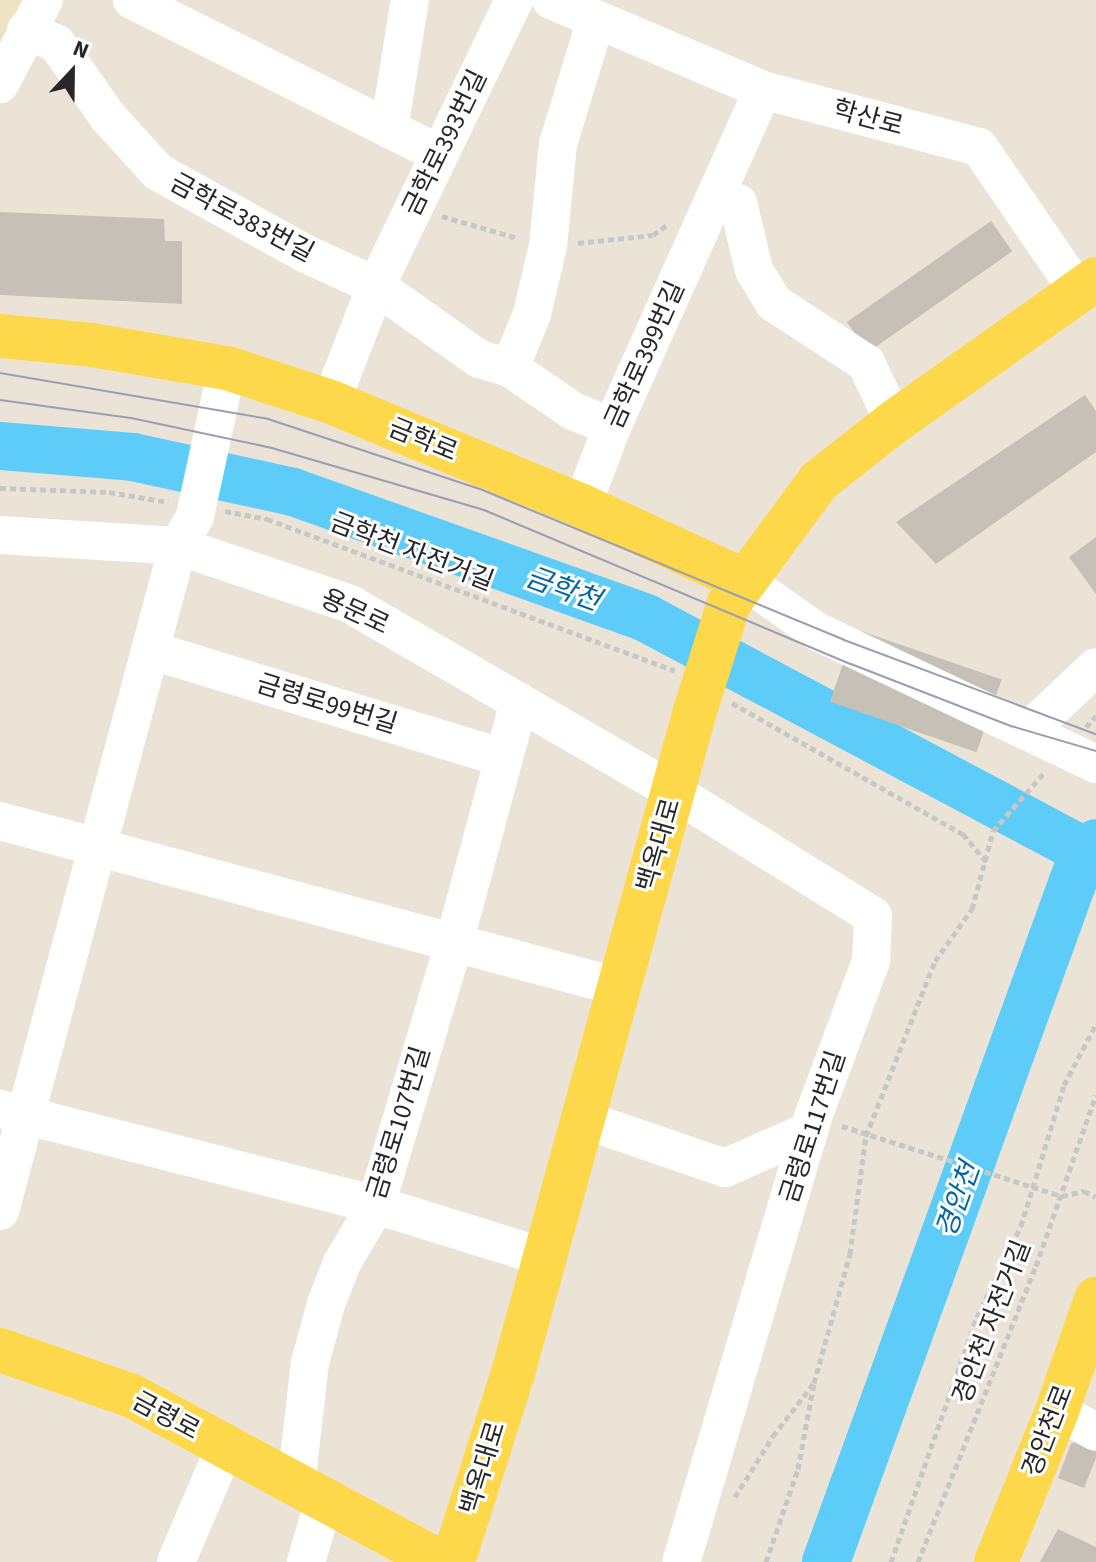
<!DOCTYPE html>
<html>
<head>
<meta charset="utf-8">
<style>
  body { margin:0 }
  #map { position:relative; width:1096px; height:1562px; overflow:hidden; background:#ece3d7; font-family:"Source Sans 3","Noto Sans KR",sans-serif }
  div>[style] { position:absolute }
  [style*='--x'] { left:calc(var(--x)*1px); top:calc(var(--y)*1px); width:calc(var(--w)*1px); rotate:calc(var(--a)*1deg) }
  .education>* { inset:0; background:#f0e3c4 }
  .river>* { height:48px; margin:-24px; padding:0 24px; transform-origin:24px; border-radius:24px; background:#5eccf9 }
  .building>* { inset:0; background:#c7c0b7; transform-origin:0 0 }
  .path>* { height:5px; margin-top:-2.5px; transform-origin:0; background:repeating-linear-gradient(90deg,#c7c7c7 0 6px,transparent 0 10px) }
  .minor>* { height:38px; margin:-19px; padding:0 19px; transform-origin:19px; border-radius:19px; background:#fff }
  .major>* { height:44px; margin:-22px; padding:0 22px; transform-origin:22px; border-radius:22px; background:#fdd84a }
  .tram>* { height:2px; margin:-1px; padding:0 1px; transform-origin:1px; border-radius:1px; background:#9a9db4 }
  span { translate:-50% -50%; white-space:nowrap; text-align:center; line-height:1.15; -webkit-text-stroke:6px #fff; paint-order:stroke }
  .street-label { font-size:26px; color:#272727 }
  .water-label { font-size:28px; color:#0166a2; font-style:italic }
  .north { position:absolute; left:32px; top:32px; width:80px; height:80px; -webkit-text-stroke:6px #fff; paint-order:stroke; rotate:22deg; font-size:22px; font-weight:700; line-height:32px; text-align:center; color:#272727 }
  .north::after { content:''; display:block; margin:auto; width:28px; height:36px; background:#272727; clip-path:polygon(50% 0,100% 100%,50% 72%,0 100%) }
</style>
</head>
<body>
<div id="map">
  <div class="education">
    <i style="clip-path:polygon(0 0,30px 0,0 60px)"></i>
  </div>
  <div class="river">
    <i style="--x:0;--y:446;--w:133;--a:4.7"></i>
    <i style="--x:133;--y:457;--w:164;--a:12.3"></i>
    <i style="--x:293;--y:492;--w:375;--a:19.6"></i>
    <i style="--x:646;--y:618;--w:496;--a:28"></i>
    <i style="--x:826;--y:1562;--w:756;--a:-70.06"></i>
    <i style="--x:1084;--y:851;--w:14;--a:-34"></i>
  </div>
  <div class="building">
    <i style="clip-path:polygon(0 212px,164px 219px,165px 241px,182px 241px,182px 304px,0 295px)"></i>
    <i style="left:991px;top:221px;width:37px;height:176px;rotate:55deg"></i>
    <i style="clip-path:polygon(1085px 395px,1096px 411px,1096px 452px,936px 564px,896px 522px)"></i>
    <i style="clip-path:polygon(1096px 537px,1096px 594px,1069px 557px)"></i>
    <i style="left:855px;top:629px;width:155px;height:77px;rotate:19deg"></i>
    <i style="clip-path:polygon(1087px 1435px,1096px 1440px,1096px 1458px,1084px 1488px,1058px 1478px,1071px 1444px)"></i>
    <i style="clip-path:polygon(1058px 1529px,1096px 1547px,1096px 1562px,1040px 1562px)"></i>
  </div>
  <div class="path">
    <i style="--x:442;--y:216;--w:78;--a:16.3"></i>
    <i style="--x:578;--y:243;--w:75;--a:-6.1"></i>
    <i style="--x:653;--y:235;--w:19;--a:-36"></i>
    <i style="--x:0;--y:488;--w:109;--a:2.1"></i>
    <i style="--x:109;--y:492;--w:60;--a:9.6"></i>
    <i style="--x:225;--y:511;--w:43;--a:10.8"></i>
    <i style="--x:267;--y:519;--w:435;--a:20.4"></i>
    <i style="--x:732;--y:703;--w:266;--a:29.6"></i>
    <i style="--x:963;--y:834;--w:38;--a:50"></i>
    <i style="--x:1086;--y:727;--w:15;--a:-48"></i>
    <i style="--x:842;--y:1126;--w:231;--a:17.7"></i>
    <i style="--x:1062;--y:1196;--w:23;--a:-13"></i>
    <i style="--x:1084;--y:1191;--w:13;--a:27"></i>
    <i style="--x:735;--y:1497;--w:72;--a:-58.1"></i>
    <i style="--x:773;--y:1436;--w:66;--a:-52.4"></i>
    <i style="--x:766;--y:1562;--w:98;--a:-71"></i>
    <i style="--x:798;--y:1469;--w:87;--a:-79.5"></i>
    <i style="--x:814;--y:1383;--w:134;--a:-74.4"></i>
    <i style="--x:850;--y:1254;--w:119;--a:-82.3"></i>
    <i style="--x:866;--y:1136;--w:188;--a:-68.5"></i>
    <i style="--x:935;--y:961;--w:64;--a:-54.6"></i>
    <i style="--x:972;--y:909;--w:81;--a:-74.9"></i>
    <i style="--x:993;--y:831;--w:77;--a:-48.7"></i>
    <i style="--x:891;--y:1562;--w:260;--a:-70.7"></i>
    <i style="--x:977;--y:1317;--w:101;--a:-64.2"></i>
    <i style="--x:1021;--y:1226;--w:147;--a:-73"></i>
    <i style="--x:1064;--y:1085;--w:69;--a:-62.3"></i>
    <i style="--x:918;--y:1562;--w:319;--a:-68.3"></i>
    <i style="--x:1036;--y:1266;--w:181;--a:-70.7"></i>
  </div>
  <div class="minor">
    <i style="--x:132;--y:0;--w:344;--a:26.6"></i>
    <i style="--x:551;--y:0;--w:230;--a:23"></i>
    <i style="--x:763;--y:90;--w:223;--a:14.8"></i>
    <i style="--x:979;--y:147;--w:175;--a:55.5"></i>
    <i style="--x:26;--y:30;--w:34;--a:24"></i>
    <i style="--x:57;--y:44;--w:89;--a:55.1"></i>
    <i style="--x:108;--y:117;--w:74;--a:47.7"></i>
    <i style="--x:158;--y:172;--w:167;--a:29"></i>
    <i style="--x:304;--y:253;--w:79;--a:24.6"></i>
    <i style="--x:376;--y:286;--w:126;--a:35.3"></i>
    <i style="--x:479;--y:359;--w:32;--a:16"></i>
    <i style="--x:510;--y:368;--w:76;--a:34.3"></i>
    <i style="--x:573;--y:411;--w:42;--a:22.3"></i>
    <i style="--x:0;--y:84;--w:95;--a:-62.4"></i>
    <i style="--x:389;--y:129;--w:131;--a:-80.8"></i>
    <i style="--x:711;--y:206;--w:27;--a:-6"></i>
    <i style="--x:738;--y:203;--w:69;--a:76.6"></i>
    <i style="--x:754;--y:270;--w:39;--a:59"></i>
    <i style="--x:774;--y:303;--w:110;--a:33.1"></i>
    <i style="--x:866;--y:363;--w:65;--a:64.6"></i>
    <i style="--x:510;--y:368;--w:58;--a:-67.8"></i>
    <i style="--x:532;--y:314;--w:70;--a:-76.8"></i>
    <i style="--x:548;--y:246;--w:102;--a:-84.4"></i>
    <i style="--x:558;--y:144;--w:130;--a:-73"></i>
    <i style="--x:331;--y:402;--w:124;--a:-68.8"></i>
    <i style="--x:376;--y:286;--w:318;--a:-64.2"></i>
    <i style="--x:582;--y:506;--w:85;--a:-69.2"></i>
    <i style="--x:612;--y:427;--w:369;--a:-65.9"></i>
    <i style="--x:0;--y:535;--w:178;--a:3.5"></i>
    <i style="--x:178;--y:546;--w:182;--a:18.6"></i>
    <i style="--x:350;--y:604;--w:375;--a:30.1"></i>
    <i style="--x:674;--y:792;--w:234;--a:31.9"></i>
    <i style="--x:873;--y:916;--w:45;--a:92.5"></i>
    <i style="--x:871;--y:961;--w:163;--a:110.4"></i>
    <i style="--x:814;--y:1114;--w:467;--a:106.5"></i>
    <i style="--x:745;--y:581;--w:87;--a:35.2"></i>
    <i style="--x:816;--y:631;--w:310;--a:25.4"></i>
    <i style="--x:150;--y:650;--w:370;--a:17"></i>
    <i style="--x:1028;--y:731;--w:93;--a:-43.3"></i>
    <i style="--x:0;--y:821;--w:641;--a:15.01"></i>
    <i style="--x:0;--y:1109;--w:388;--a:14.3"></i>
    <i style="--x:376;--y:1205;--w:176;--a:17.2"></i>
    <i style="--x:582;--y:1119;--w:151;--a:18.9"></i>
    <i style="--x:725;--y:1168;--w:92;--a:-23.8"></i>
    <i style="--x:0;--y:1211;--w:688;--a:-75.01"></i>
    <i style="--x:178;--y:546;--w:34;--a:-60"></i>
    <i style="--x:195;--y:516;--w:151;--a:-77.8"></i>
    <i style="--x:1057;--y:1411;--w:44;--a:28.3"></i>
    <i style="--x:296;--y:1485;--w:123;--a:-83.5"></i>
    <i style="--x:310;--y:1363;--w:61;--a:-74.8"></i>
    <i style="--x:326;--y:1304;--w:44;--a:-68.7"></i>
    <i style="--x:342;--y:1263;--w:67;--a:-59.6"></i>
    <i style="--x:376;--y:1205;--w:273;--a:-73.4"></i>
    <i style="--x:454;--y:943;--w:250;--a:-74.9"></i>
    <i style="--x:176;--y:1562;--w:125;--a:-66.9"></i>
    <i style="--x:306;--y:1562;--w:64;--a:-73.6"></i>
  </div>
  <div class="major">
    <i style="--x:0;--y:336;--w:92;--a:5.6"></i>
    <i style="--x:92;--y:345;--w:137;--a:9.7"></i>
    <i style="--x:227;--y:368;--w:109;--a:18.1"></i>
    <i style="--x:331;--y:402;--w:272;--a:22.5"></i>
    <i style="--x:582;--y:506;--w:179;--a:24.7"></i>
    <i style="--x:0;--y:1350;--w:140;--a:19.2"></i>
    <i style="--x:132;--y:1396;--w:350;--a:28.3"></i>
    <i style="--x:453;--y:1562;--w:198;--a:-72.4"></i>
    <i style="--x:513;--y:1373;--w:687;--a:-74.63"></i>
    <i style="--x:695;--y:711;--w:113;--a:-72.5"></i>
    <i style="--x:729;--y:603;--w:152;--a:-53.6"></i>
    <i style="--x:819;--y:481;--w:95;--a:-38.2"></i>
    <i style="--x:894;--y:422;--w:247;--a:-35.3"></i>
    <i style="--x:996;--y:1562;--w:163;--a:-68"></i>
    <i style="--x:1057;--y:1411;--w:119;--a:-70.8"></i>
  </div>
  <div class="tram">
    <i style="--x:0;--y:373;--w:272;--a:9.7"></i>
    <i style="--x:268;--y:419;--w:223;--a:18.3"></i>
    <i style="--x:480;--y:489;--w:394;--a:22.5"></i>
    <i style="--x:844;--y:640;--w:269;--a:20.5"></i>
    <i style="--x:0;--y:400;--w:132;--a:7.8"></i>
    <i style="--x:131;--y:418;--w:144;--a:12"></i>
    <i style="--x:272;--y:448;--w:221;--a:16.3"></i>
    <i style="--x:484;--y:510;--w:398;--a:22.8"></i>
    <i style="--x:851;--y:664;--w:172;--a:21.2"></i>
    <i style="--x:1011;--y:726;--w:89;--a:16.4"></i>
  </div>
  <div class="street-label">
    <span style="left:868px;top:118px;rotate:15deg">학산로</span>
    <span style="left:445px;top:143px;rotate:-64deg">금학로393번길</span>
    <span style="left:242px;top:218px;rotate:28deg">금학로383번길</span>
    <span style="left:645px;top:355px;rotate:-66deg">금학로399번길</span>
    <span style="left:423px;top:440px;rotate:22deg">금학로</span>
    <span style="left:412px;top:552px;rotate:21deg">금학천 자전거길</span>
    <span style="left:355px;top:612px;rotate:25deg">용문로</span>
    <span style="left:327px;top:704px;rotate:17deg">금령로99번길</span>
    <span style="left:659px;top:845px;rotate:-74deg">백옥대로</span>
    <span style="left:399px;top:1123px;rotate:-73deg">금령로107번길</span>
    <span style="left:813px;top:1127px;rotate:-72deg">금령로117번길</span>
    <span style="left:992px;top:1322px;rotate:-69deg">경안천 자전거길</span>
    <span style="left:166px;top:1416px;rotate:28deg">금령로</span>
    <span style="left:1048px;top:1431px;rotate:-69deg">경안천로</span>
    <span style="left:483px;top:1468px;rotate:-73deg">백옥대로</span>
  </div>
  <div class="water-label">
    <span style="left:563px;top:589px;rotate:20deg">금학천</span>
    <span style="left:958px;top:1200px;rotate:-70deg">경안천</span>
  </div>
  <div class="north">N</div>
</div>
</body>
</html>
